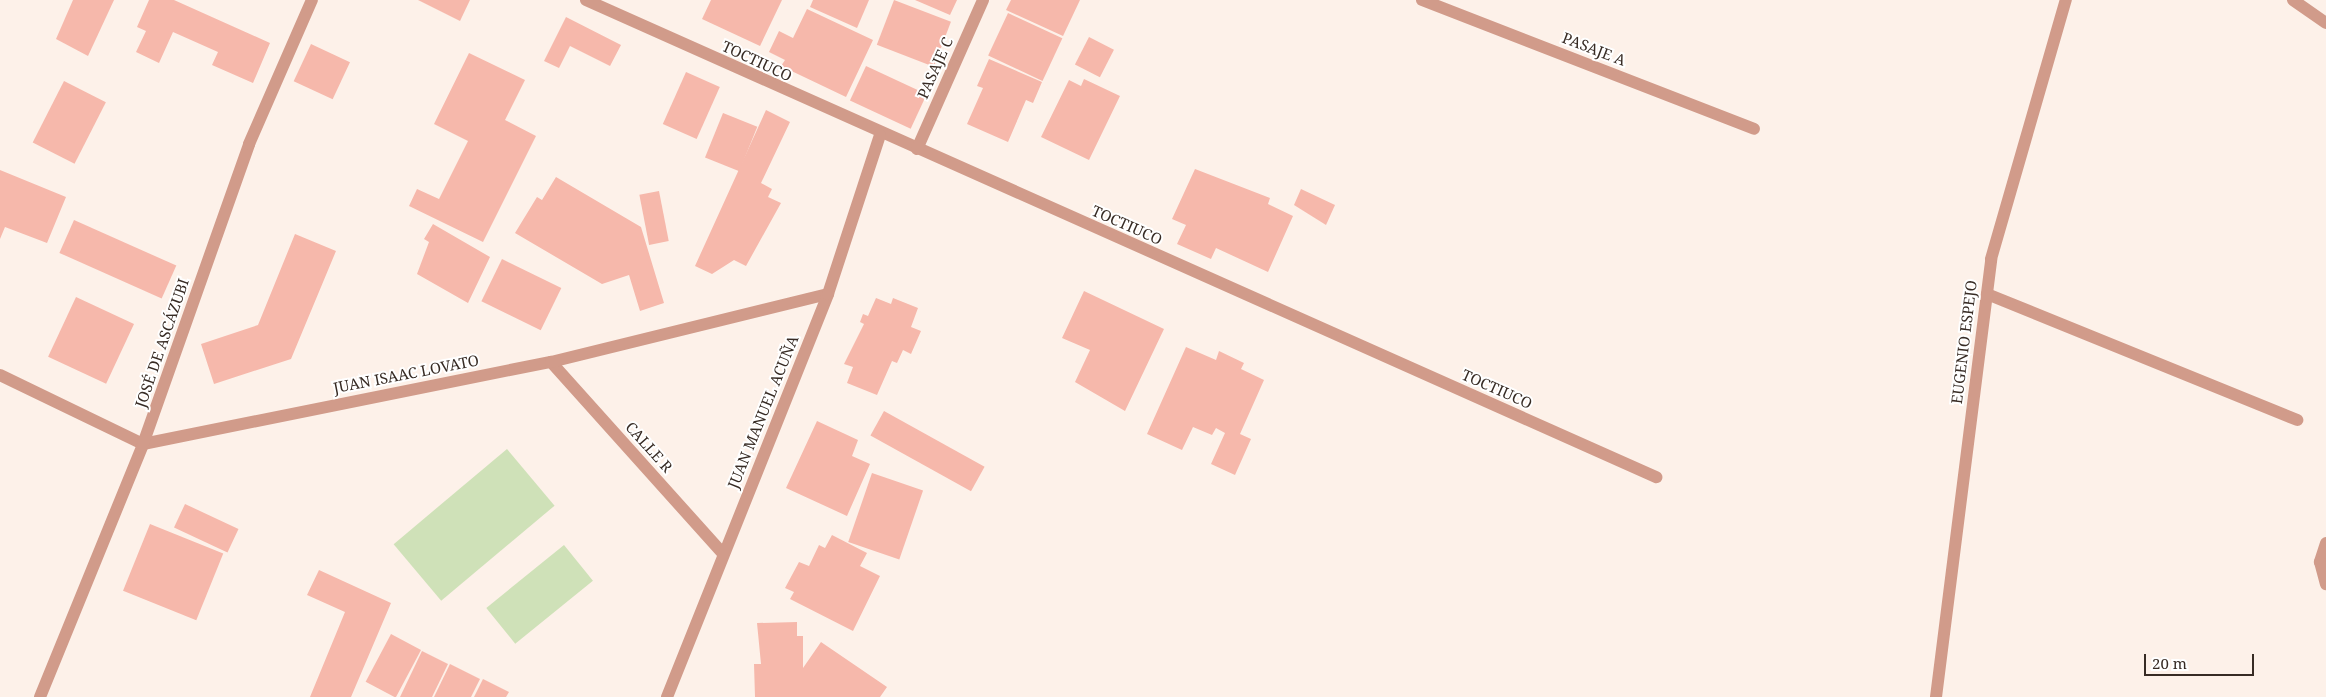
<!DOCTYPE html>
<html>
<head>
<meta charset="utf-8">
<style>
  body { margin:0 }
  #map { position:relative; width:2326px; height:697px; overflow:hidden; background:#fdf1e9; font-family:"Noto Serif",serif }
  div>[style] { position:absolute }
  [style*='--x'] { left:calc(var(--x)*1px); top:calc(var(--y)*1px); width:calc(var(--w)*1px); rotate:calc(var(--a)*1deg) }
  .green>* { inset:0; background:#cfe1b8; transform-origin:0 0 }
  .building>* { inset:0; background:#f6b8ab; transform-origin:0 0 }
  .street>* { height:12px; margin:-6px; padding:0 6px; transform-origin:6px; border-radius:6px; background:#d19b8a }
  span { translate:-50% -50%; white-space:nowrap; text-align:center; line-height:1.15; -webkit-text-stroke:4px #fff; paint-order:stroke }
  .street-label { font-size:15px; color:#372b24 }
  .scale { position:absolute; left:2144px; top:654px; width:110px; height:22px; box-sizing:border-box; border:2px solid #372b24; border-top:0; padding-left:6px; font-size:15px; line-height:18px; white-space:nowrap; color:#372b24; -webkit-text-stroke:4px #fff; paint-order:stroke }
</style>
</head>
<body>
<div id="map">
  <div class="green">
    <i style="left:507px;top:449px;width:74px;height:148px;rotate:50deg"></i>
    <i style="left:564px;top:545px;width:46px;height:100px;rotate:51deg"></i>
  </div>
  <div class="building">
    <i style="clip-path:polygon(73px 0,114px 0,88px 56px,56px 39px)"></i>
    <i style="clip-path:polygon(149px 0,174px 0,270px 43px,253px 83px,212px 65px,218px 52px,173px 32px,159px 63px,136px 52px,146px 31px,137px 27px)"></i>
    <i style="clip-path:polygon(418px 0,470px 0,460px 21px)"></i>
    <i style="clip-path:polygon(711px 0,782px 0,760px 46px,702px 19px)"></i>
    <i style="clip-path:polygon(813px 0,869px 0,857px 28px,810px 7px)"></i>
    <i style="left:894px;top:0;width:61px;height:48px;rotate:21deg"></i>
    <i style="clip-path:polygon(915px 0,957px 0,950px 15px)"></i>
    <i style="clip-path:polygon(1011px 0,1080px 0,1063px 36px,1006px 10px)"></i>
    <i style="clip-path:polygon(807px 9px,873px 40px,846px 97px,781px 66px,785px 60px,769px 52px,779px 31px,793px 38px)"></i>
    <i style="left:1008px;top:13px;width:60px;height:47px;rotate:25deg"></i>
    <i style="clip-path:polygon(566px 17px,621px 45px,610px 66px,570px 46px,559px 68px,544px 61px)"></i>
    <i style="left:1089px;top:37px;width:28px;height:31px;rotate:27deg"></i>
    <i style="left:311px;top:44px;width:43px;height:41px;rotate:25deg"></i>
    <i style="clip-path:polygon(469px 53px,525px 80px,505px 120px,536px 136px,483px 242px,409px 206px,417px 189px,439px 199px,468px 141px,434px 124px)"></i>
    <i style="clip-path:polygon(989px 59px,1042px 82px,1033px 103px,1026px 100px,1008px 142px,967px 124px,983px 88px,977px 86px)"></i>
    <i style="left:866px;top:66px;width:67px;height:38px;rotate:25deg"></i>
    <i style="left:686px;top:72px;width:37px;height:57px;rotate:24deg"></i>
    <i style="clip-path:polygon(1084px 79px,1120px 96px,1089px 160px,1041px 137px,1069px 80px,1081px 86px)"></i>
    <i style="left:64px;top:81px;width:47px;height:69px;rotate:27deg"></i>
    <i style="clip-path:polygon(766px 110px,790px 122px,761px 183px,772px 189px,768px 197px,781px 203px,746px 266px,734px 260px,712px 274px,695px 266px)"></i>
    <i style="left:723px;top:113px;width:37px;height:48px;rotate:22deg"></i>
    <i style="clip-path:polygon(1195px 169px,1270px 198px,1268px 204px,1293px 216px,1268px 272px,1216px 248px,1211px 259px,1177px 244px,1186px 225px,1172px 219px)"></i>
    <i style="clip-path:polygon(0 170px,66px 197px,47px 243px,5px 227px,0 239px)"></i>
    <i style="clip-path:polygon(556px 177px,641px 227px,664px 303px,640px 311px,629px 275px,602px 284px,515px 233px,537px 197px,542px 200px)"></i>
    <i style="clip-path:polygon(1301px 189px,1335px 205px,1326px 225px,1294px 205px)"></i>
    <i style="left:659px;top:191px;width:51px;height:20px;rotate:79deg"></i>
    <i style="left:74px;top:220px;width:112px;height:36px;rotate:24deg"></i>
    <i style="clip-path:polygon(433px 224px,490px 257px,468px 303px,417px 274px,429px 242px,424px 239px)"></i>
    <i style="clip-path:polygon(295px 234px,336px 251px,291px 359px,214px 384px,201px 344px,258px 325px)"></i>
    <i style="left:502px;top:259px;width:66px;height:47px;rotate:26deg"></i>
    <i style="clip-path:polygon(1084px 291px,1164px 329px,1125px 411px,1075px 382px,1090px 350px,1062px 338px)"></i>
    <i style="left:76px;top:297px;width:64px;height:66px;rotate:25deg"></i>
    <i style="clip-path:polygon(876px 298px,891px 304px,893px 298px,918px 308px,911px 327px,921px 331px,911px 354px,903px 350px,897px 363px,892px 361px,877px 395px,847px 383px,853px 367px,844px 364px,864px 324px,860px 322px,863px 314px,868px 316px)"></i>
    <i style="clip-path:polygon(1186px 347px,1216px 360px,1219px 351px,1244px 363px,1241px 369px,1264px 380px,1240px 434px,1251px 439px,1235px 475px,1211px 464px,1225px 433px,1216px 428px,1212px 435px,1193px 427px,1182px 450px,1147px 434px)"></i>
    <i style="left:884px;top:411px;width:115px;height:28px;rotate:29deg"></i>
    <i style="clip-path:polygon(817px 421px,858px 440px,852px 456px,870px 464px,847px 516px,786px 488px)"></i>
    <i style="left:872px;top:473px;width:54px;height:73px;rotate:19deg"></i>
    <i style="left:185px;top:504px;width:59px;height:26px;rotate:25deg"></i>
    <i style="left:150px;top:524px;width:79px;height:72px;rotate:22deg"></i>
    <i style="clip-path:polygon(832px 535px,867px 553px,860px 566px,880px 576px,853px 631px,790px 599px,794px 592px,785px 588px,799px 562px,809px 566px,819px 545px,825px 548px)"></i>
    <i style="clip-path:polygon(319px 570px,391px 603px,351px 697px,310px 697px,345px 612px,307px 595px)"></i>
    <i style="clip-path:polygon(797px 622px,797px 636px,803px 636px,803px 668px,821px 642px,887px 687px,880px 697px,755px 697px,754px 664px,761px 664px,757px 623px)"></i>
    <i style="left:391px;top:634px;width:34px;height:54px;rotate:28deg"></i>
    <i style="clip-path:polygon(422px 651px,448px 664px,432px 697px,400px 697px)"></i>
    <i style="clip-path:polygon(450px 664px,480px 679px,471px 697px,434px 697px)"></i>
    <i style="clip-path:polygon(483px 679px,509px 692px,506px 697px,474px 697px)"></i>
  </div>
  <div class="street">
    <i style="--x:586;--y:0;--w:1172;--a:24.03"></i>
    <i style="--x:1422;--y:0;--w:356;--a:21.2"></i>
    <i style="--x:2293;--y:0;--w:40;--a:34.9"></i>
    <i style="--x:917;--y:149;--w:163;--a:-66.1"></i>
    <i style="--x:1987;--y:294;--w:335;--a:22.1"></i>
    <i style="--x:551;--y:362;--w:258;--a:48.1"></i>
    <i style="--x:0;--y:375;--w:159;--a:25.8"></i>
    <i style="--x:143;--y:444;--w:416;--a:-11.4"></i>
    <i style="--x:551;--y:362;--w:285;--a:-13.8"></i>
    <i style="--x:2326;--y:543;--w:20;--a:108"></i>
    <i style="--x:2320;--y:562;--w:23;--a:75"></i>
    <i style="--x:40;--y:697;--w:273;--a:-67.8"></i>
    <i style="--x:143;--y:444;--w:318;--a:-70.5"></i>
    <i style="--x:249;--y:144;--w:157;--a:-66.4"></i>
    <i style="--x:667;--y:697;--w:434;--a:-68.2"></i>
    <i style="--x:828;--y:294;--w:167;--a:-71.9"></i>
    <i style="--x:1936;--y:697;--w:441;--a:-82.8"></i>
    <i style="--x:1991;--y:259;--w:270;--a:-73.9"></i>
  </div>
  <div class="street-label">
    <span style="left:1594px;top:49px;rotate:21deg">PASAJE A</span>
    <span style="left:757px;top:61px;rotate:25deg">TOCTIUCO</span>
    <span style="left:935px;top:68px;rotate:-66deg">PASAJE C</span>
    <span style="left:1127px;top:225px;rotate:24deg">TOCTIUCO</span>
    <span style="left:1964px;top:342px;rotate:-83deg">EUGENIO ESPEJO</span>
    <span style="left:162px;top:343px;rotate:-71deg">JOSÉ DE ASCÁZUBI</span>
    <span style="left:406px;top:374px;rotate:-11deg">JUAN ISAAC LOVATO</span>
    <span style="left:1497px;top:389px;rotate:24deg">TOCTIUCO</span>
    <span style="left:763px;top:412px;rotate:-68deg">JUAN MANUEL ACUÑA</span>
    <span style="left:649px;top:447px;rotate:48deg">CALLE R</span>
  </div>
  <div class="scale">20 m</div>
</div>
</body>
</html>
